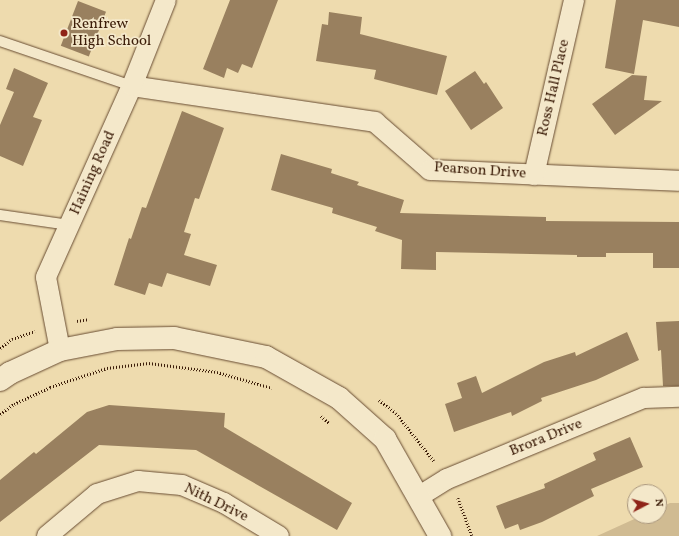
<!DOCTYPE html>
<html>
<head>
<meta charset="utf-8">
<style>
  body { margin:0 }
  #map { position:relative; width:679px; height:536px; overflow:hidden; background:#eedbae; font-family:Vollkorn,serif }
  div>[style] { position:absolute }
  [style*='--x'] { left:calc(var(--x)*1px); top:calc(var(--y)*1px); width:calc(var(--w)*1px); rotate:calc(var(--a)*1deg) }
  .green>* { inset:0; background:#d0bb92 }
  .building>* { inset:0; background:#99805f; transform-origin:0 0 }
  .path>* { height:2.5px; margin-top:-1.25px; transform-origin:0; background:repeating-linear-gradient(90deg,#3c1d09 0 1px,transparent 0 3px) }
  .roads { filter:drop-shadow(0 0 1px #684c32) drop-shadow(0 0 1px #684c32) }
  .lane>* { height:10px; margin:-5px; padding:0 5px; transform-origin:5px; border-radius:5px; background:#f4e8ca }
  .street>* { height:20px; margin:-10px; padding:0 10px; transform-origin:10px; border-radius:10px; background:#f4e8ca }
  .secondary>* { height:22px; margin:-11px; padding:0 11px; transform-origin:11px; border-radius:11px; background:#f4e8ca }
  .dots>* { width:11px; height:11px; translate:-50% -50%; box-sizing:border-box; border:2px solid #f4e8ca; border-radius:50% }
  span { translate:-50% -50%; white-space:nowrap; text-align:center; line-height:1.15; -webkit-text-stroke:3.5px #f4e8ca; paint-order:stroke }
  .poi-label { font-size:15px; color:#3c1d09 }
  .left { translate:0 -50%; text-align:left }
  .street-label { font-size:15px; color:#3c1d09 }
  .north { position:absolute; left:627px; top:484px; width:40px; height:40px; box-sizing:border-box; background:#f4e8ca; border:1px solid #aa977d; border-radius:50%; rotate:84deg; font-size:11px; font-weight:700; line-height:16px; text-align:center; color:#3c1d09 }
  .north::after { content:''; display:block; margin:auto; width:14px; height:18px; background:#8f2418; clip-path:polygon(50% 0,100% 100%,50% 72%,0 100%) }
</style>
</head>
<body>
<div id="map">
  <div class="green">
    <i style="clip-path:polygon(670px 503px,679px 503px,679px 536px,597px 536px,641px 516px,659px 516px,659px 508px)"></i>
  </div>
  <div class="building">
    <i style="clip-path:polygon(230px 0,278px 0,252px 68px,242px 64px,238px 73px,227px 68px,224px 78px,203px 69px)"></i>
    <i style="clip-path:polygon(616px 0,679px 0,679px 27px,643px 20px,634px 74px,605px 68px)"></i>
    <i style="left:78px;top:1px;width:30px;height:48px;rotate:21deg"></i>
    <i style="clip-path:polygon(329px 12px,362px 17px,360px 34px,447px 56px,437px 95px,374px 79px,376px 70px,316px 61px,322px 24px,328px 25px)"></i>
    <i style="clip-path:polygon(14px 68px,48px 83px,33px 117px,42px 120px,23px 166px,0 156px,0 125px,14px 92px,6px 89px)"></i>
    <i style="clip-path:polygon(475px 71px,484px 84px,486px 82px,503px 108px,471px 130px,445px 91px)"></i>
    <i style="clip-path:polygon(632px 75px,647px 76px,644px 100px,662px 101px,615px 135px,592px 104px)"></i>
    <i style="clip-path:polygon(182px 111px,224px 128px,199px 199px,195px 198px,184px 232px,191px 234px,184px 255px,217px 265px,210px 286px,167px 273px,162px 287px,149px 283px,145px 295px,114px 285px,129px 238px,131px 239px,142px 207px,146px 208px)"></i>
    <i style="clip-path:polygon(281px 154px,332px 169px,331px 173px,359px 182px,357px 185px,404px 200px,400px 213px,546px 217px,546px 221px,679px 222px,679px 268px,653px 268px,653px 253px,606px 253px,606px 257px,577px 257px,577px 255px,436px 252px,436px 270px,401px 269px,402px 240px,375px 231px,377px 227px,332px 213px,333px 208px,271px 190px)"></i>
    <i style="clip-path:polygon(679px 321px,679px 386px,663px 386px,661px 350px,658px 351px,656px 322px)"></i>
    <i style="clip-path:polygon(627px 332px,639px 360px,596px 380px,541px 398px,542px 401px,512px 416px,511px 412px,454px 432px,445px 404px,462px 398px,457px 383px,476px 376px,482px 393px,544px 362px,575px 352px,576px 356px)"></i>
    <i style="clip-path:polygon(109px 405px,225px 413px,224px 427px,352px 503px,337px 530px,196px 450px,99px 445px,0 522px,0 480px,34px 452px,36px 454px,87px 412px)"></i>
    <i style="clip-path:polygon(630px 437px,643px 467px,591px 489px,594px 496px,542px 522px,520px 530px,518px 524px,505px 529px,496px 506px,545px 488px,544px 484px,596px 460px,593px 453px)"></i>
  </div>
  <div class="path">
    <i style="--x:77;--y:321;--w:12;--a:-9"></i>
    <i style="--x:0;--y:348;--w:15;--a:-37"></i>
    <i style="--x:12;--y:339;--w:24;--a:-19"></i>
    <i style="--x:379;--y:400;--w:21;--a:37"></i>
    <i style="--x:396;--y:413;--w:61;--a:51.6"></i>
    <i style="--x:0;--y:414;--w:17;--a:-36"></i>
    <i style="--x:14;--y:404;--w:40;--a:-25"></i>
    <i style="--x:50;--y:387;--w:60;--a:-18.4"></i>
    <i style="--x:107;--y:368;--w:42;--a:-6.8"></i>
    <i style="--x:149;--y:363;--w:69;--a:7.5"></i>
    <i style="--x:217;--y:372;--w:57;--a:16.2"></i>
    <i style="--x:321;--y:416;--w:11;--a:41"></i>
    <i style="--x:458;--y:498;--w:40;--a:69.8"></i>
  </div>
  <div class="roads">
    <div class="lane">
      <i style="--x:0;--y:41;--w:139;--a:18.8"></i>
      <i style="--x:0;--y:215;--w:70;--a:8.2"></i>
    </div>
    <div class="street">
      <i style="--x:132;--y:86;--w:246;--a:8.4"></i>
      <i style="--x:375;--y:122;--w:73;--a:41.1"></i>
      <i style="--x:430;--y:170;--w:249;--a:2.5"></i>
      <i style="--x:534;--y:175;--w:180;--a:-77.1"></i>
      <i style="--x:60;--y:350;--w:74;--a:-100.9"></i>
      <i style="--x:46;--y:277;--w:209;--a:-65.8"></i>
      <i style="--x:132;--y:86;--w:92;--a:-68.4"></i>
      <i style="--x:418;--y:497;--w:34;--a:-32"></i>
      <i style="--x:447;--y:479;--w:213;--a:-22.4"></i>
      <i style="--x:644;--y:398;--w:35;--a:-2"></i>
      <i style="--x:47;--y:536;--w:65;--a:-40"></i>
      <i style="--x:97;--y:494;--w:43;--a:-17.6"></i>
      <i style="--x:138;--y:481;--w:44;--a:5.2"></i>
      <i style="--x:182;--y:485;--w:46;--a:23.2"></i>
      <i style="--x:224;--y:503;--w:64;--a:31"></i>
    </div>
    <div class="secondary">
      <i style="--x:0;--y:380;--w:12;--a:-35"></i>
      <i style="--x:10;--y:373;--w:55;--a:-24.7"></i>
      <i style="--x:60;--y:350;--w:58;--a:-10.9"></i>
      <i style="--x:117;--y:339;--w:57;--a:-1"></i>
      <i style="--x:174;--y:338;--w:94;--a:11.7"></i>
      <i style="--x:266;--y:357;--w:84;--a:29.3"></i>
      <i style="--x:339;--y:398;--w:62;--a:41.7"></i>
      <i style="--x:385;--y:439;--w:112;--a:60.4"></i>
    </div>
  </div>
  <div class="dots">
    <i style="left:64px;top:33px;background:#8f2418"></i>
  </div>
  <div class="poi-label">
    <span class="left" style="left:72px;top:33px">Renfrew<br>High School</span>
  </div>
  <div class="street-label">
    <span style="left:554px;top:88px;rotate:-77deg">Ross Hall Place</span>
    <span style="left:480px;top:171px;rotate:4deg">Pearson Drive</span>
    <span style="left:93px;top:173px;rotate:-66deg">Haining Road</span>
    <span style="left:546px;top:438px;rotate:-22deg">Brora Drive</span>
    <span style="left:216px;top:503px;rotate:26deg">Nith Drive</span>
  </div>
  <div class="north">N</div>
</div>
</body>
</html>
